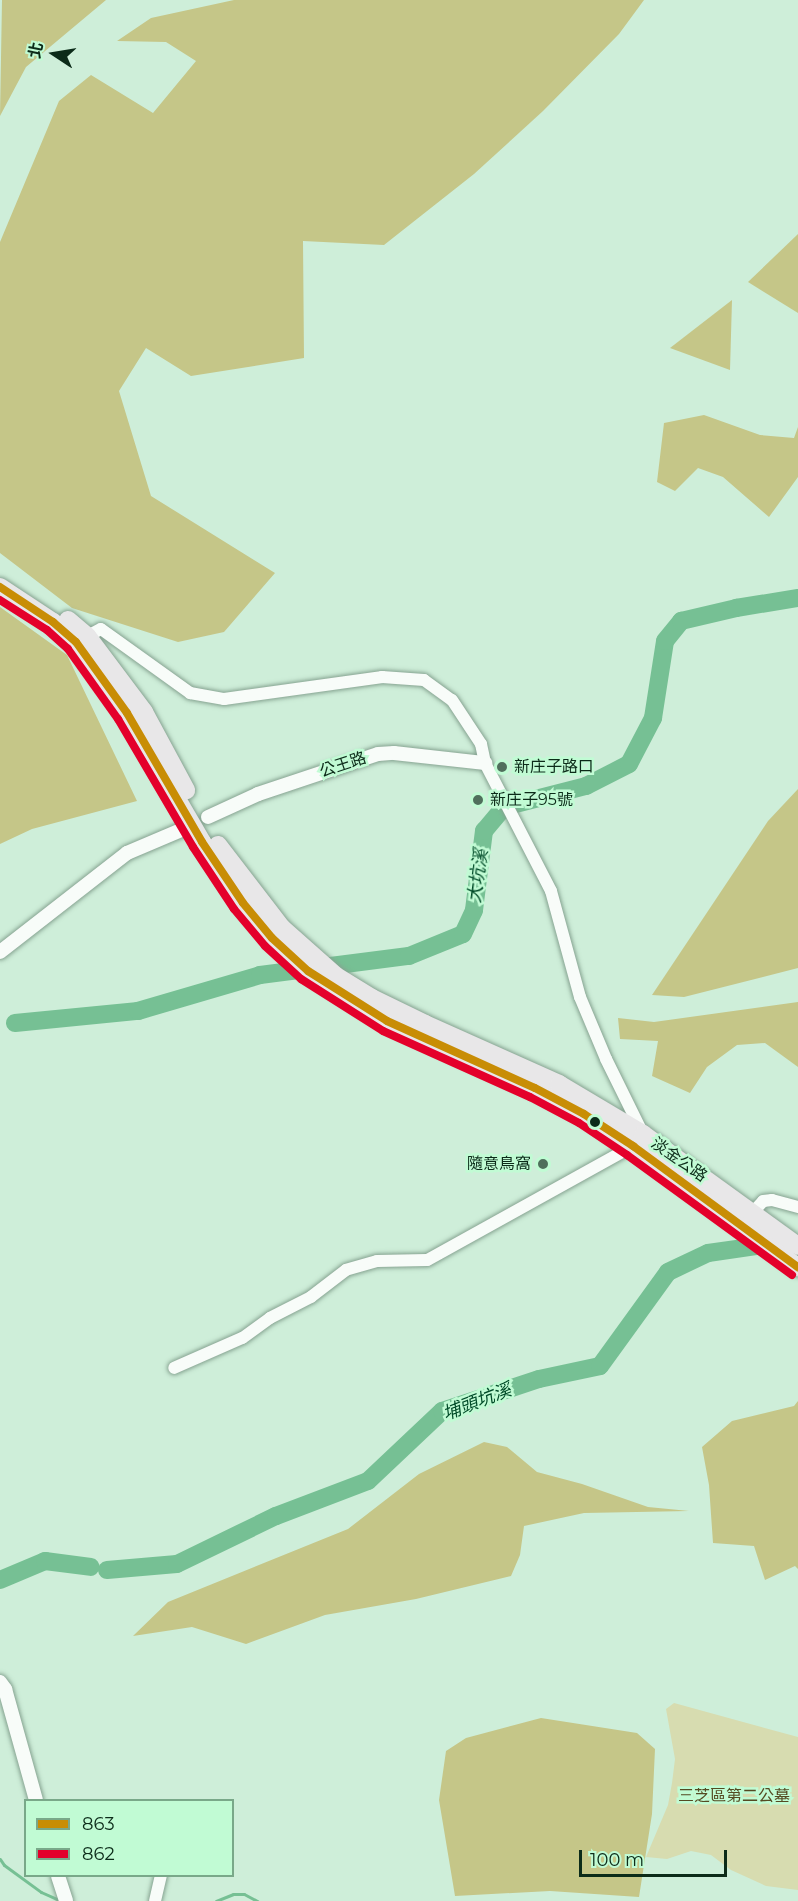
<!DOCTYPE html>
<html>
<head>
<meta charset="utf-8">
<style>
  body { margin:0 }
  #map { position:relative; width:798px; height:1901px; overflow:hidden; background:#ceeed9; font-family:Montserrat,"Noto Sans TC",sans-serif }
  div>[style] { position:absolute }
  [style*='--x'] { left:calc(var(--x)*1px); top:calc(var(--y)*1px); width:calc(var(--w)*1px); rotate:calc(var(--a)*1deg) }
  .green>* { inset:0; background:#d7dcb0 }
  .forest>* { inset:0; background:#c5c688 }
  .stream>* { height:3px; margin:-1.5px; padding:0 1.5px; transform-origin:1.5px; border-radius:1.5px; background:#76c094 }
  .river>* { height:18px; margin:-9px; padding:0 9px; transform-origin:9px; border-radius:9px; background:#76c094 }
  .roads { filter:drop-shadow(0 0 2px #86a391) drop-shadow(0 0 2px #86a391) }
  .minor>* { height:12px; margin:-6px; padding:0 6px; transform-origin:6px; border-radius:6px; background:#f8fcf9 }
  .tertiary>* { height:14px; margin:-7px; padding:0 7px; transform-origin:7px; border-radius:7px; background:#f8fcf9 }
  .primary>* { height:18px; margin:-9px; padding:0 9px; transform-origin:9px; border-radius:9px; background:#e8e7e8 }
  .bus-1>* { height:8px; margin:-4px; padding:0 4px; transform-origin:4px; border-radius:4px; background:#c88d05 }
  .bus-2>* { height:8px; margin:-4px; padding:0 4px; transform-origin:4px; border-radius:4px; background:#e4002b }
  .dots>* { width:16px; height:16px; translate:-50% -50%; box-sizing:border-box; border:3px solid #c1fbd4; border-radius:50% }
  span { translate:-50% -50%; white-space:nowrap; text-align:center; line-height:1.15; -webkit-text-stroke:5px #c1fbd4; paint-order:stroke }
  .street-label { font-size:16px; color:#0c2b19 }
  .poi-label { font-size:16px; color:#0c2b19 }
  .left { translate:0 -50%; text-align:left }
  .right { translate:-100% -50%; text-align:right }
  .park-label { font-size:16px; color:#554a22 }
  .water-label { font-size:18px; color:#004b28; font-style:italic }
  .legend { position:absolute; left:24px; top:1799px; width:210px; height:78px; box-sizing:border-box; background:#c1fbd4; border:2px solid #79a889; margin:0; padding:8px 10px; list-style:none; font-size:18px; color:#0c2b19 }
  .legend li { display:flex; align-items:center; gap:12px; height:30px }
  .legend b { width:30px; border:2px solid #79a889 }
  .north { position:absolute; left:24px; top:24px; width:60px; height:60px; -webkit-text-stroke:4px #c1fbd4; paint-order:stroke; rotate:282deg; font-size:16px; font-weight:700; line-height:24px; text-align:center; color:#0c2b19 }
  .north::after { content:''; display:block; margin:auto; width:21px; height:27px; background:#0c2b19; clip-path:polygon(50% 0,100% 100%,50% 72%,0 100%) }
  .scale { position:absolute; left:579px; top:1850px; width:148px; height:27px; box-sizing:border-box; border:3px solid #0c2b19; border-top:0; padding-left:8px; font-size:18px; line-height:21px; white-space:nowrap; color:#0c2b19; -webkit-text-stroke:4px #c1fbd4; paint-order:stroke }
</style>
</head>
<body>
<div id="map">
  <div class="green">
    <i style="clip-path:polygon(674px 1703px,798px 1737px,798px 1890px,766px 1886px,731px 1870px,711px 1855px,691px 1851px,667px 1859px,646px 1857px,668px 1805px,672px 1783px,675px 1759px,666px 1709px)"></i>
  </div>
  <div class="forest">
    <i style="clip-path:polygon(2px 0,106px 0,26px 67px,0 116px)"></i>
    <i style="clip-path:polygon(234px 0,644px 0,619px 34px,543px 111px,474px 174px,384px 245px,303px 241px,304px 358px,191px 376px,146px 348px,119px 391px,151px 496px,275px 573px,224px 632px,178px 642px,72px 608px,0 553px,0 242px,59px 101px,91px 75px,153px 113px,196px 61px,166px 42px,117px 41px,151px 18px)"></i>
    <i style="clip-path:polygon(798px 234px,798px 313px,748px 282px)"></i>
    <i style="clip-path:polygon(732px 300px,730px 370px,670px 348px)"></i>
    <i style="clip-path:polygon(704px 415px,760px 435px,794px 438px,798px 427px,798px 477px,769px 517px,723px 477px,698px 468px,675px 491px,657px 482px,664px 423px)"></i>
    <i style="clip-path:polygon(0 607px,67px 655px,137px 801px,32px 829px,0 844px)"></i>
    <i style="clip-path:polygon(798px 789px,798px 968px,684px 997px,652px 995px,768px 821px)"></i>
    <i style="clip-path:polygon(798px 1002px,798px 1067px,765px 1043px,737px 1045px,707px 1067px,690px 1093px,652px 1076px,658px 1041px,620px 1039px,618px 1018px,654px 1022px)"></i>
    <i style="clip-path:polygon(798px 1401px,798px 1569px,795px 1566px,765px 1580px,754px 1546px,713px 1543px,709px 1485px,702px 1447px,732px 1421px,794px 1406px)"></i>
    <i style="clip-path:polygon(484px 1442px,507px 1447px,537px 1472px,582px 1484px,648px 1507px,689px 1511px,584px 1513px,524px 1526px,520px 1555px,511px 1576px,416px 1599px,325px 1615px,246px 1644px,192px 1627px,133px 1636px,168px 1602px,348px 1529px,419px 1474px)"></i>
    <i style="clip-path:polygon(541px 1718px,637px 1733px,655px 1749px,652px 1814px,639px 1897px,550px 1891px,455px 1896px,439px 1800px,446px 1751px,466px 1738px)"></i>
  </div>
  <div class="stream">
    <i style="--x:0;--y:1859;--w:7;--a:56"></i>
    <i style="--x:4;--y:1865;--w:46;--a:36.1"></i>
    <i style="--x:41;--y:1892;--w:22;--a:24"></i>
    <i style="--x:216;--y:1901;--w:18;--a:-22"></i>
    <i style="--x:233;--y:1894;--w:11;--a:0"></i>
    <i style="--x:244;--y:1894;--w:15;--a:28"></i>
  </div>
  <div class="river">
    <i style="--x:15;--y:1023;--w:124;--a:-5.6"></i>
    <i style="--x:138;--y:1011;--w:127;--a:-16.4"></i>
    <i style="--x:260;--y:975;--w:150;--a:-7.3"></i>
    <i style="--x:409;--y:956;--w:58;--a:-22.2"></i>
    <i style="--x:463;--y:934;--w:26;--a:-65"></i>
    <i style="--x:474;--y:910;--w:80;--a:-82.8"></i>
    <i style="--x:484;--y:831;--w:31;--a:-50"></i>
    <i style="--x:504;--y:807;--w:85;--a:-14.4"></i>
    <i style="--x:586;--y:786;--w:48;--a:-27.1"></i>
    <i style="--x:629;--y:764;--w:52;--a:-62.4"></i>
    <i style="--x:653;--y:718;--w:78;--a:-81.1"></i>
    <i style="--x:665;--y:641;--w:26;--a:-51"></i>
    <i style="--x:681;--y:621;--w:57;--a:-13.3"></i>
    <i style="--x:736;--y:608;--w:63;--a:-9.2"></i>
    <i style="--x:107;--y:1570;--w:70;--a:-4.9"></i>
    <i style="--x:177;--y:1564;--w:110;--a:-25.9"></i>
    <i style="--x:276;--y:1516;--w:98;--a:-20.8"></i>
    <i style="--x:368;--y:1481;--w:102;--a:-43.4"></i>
    <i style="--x:442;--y:1411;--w:102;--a:-18.3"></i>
    <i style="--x:539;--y:1379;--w:62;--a:-12"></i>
    <i style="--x:600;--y:1366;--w:116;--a:-54.1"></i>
    <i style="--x:668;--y:1272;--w:44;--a:-25.4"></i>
    <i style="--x:708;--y:1253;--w:71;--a:-8.1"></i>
    <i style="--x:0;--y:1580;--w:49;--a:-22.9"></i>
    <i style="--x:45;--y:1561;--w:46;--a:7.4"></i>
  </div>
  <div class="roads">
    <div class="minor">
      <i style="--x:82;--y:639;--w:21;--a:-28"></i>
      <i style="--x:101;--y:629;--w:110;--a:35.7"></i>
      <i style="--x:190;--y:693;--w:35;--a:10"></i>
      <i style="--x:224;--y:699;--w:160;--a:-7.9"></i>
      <i style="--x:382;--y:677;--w:42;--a:4.1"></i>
      <i style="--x:424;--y:680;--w:34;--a:36"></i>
      <i style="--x:452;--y:700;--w:53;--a:56.6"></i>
      <i style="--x:481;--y:744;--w:19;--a:78"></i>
      <i style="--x:485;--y:763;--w:144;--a:62.7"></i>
      <i style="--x:551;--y:891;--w:110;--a:74.7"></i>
      <i style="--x:580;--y:997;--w:67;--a:67.2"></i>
      <i style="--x:606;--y:1059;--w:84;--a:63.7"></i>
      <i style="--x:643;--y:1134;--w:16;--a:130"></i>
      <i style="--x:633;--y:1146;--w:235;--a:151"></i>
      <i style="--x:427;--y:1260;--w:50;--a:178.9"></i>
      <i style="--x:377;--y:1261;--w:32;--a:164"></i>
      <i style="--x:346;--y:1270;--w:44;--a:142.4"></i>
      <i style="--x:311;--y:1297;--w:46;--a:152.9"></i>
      <i style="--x:270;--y:1318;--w:34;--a:144"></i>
      <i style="--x:242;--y:1338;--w:74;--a:156.2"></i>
      <i style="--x:752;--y:1213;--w:16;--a:-47"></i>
      <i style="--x:763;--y:1201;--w:9;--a:-6"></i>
      <i style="--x:772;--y:1200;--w:27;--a:15"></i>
      <i style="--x:155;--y:1901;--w:26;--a:-77"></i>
    </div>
    <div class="tertiary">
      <i style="--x:208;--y:817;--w:55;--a:-24.7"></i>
      <i style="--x:258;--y:794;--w:126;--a:-18.4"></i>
      <i style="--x:378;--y:754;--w:16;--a:-4"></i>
      <i style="--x:394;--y:753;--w:92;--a:6.3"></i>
      <i style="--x:0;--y:952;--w:161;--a:-37.9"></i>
      <i style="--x:127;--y:853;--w:64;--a:-23"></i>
      <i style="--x:0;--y:1682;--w:9;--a:54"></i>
      <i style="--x:5;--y:1689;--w:115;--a:74.4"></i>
      <i style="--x:58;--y:1876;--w:26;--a:72"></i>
    </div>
    <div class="primary">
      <i style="--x:0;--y:587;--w:64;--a:33.4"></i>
      <i style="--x:53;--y:622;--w:30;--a:41"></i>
      <i style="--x:76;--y:642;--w:87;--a:54.3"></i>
      <i style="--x:127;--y:713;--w:149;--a:59.8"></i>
      <i style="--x:202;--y:842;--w:73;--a:56.1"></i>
      <i style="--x:243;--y:903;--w:45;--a:50.4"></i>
      <i style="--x:272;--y:938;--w:49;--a:42.5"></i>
      <i style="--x:308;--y:971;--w:93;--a:32.3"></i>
      <i style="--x:387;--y:1021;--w:162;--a:24.4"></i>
      <i style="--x:535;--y:1088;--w:55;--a:28"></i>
      <i style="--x:584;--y:1114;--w:59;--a:33.1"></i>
      <i style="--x:633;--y:1146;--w:205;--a:36.3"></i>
      <i style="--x:68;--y:620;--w:25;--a:40"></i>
      <i style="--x:87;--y:636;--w:95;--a:53.1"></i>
      <i style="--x:144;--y:712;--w:89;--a:61.7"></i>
      <i style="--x:218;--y:845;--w:105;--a:52.4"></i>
      <i style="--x:282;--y:928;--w:72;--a:41.6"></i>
      <i style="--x:336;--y:976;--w:42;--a:31.4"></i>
      <i style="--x:372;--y:998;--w:59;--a:26.1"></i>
      <i style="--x:425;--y:1024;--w:147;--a:24.1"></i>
      <i style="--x:559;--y:1084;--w:98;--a:30.8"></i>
      <i style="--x:643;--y:1134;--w:191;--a:35.9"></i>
    </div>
  </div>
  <div class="bus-1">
    <i style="--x:0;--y:587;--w:64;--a:33.4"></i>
    <i style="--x:53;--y:622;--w:30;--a:41"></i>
    <i style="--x:76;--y:642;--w:87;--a:54.3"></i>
    <i style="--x:127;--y:713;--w:149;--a:59.8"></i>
    <i style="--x:202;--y:842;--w:73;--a:56.1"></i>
    <i style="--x:243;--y:903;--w:45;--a:50.4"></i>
    <i style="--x:272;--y:938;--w:49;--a:42.5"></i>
    <i style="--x:308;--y:971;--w:93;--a:32.3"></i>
    <i style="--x:387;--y:1021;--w:162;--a:24.4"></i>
    <i style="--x:535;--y:1088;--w:55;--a:28"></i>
    <i style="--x:584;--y:1114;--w:59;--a:33.1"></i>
    <i style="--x:633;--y:1146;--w:205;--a:36.3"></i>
  </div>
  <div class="bus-2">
    <i style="--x:0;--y:600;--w:56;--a:32.6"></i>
    <i style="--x:47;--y:630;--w:28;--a:42"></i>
    <i style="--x:68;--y:649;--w:86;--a:54.5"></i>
    <i style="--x:118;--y:719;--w:148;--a:59.6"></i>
    <i style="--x:193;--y:847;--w:74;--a:56.5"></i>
    <i style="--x:234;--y:909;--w:48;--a:50"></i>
    <i style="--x:265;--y:946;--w:49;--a:42.5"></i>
    <i style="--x:301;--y:979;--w:97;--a:32.4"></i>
    <i style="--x:383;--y:1031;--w:161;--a:24.2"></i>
    <i style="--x:530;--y:1097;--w:55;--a:28"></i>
    <i style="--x:579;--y:1123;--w:58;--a:33.7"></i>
    <i style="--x:627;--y:1155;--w:204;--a:36"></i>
  </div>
  <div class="dots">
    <i style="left:502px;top:767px;background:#506f5c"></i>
    <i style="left:478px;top:800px;background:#506f5c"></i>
    <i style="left:595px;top:1122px;background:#0c2b19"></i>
    <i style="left:543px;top:1164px;background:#506f5c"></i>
  </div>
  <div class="street-label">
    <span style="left:343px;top:765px;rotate:-18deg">公王路</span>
    <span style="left:679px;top:1160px;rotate:35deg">淡金公路</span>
  </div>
  <div class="poi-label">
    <span class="left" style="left:514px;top:767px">新庄子路口</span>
    <span class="left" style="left:490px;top:800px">新庄子95號</span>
    <span class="right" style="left:531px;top:1164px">隨意鳥窩</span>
  </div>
  <div class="park-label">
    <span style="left:734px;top:1796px">三芝區第二公墓</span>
  </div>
  <div class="water-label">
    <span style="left:478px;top:876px;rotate:-82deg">大坑溪</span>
    <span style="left:477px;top:1402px;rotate:-21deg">埔頭坑溪</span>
  </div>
  <ul class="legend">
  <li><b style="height:8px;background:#c88d05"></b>863</li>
  <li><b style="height:8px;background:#e4002b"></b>862</li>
  </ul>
  <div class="north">北</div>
  <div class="scale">100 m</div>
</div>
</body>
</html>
